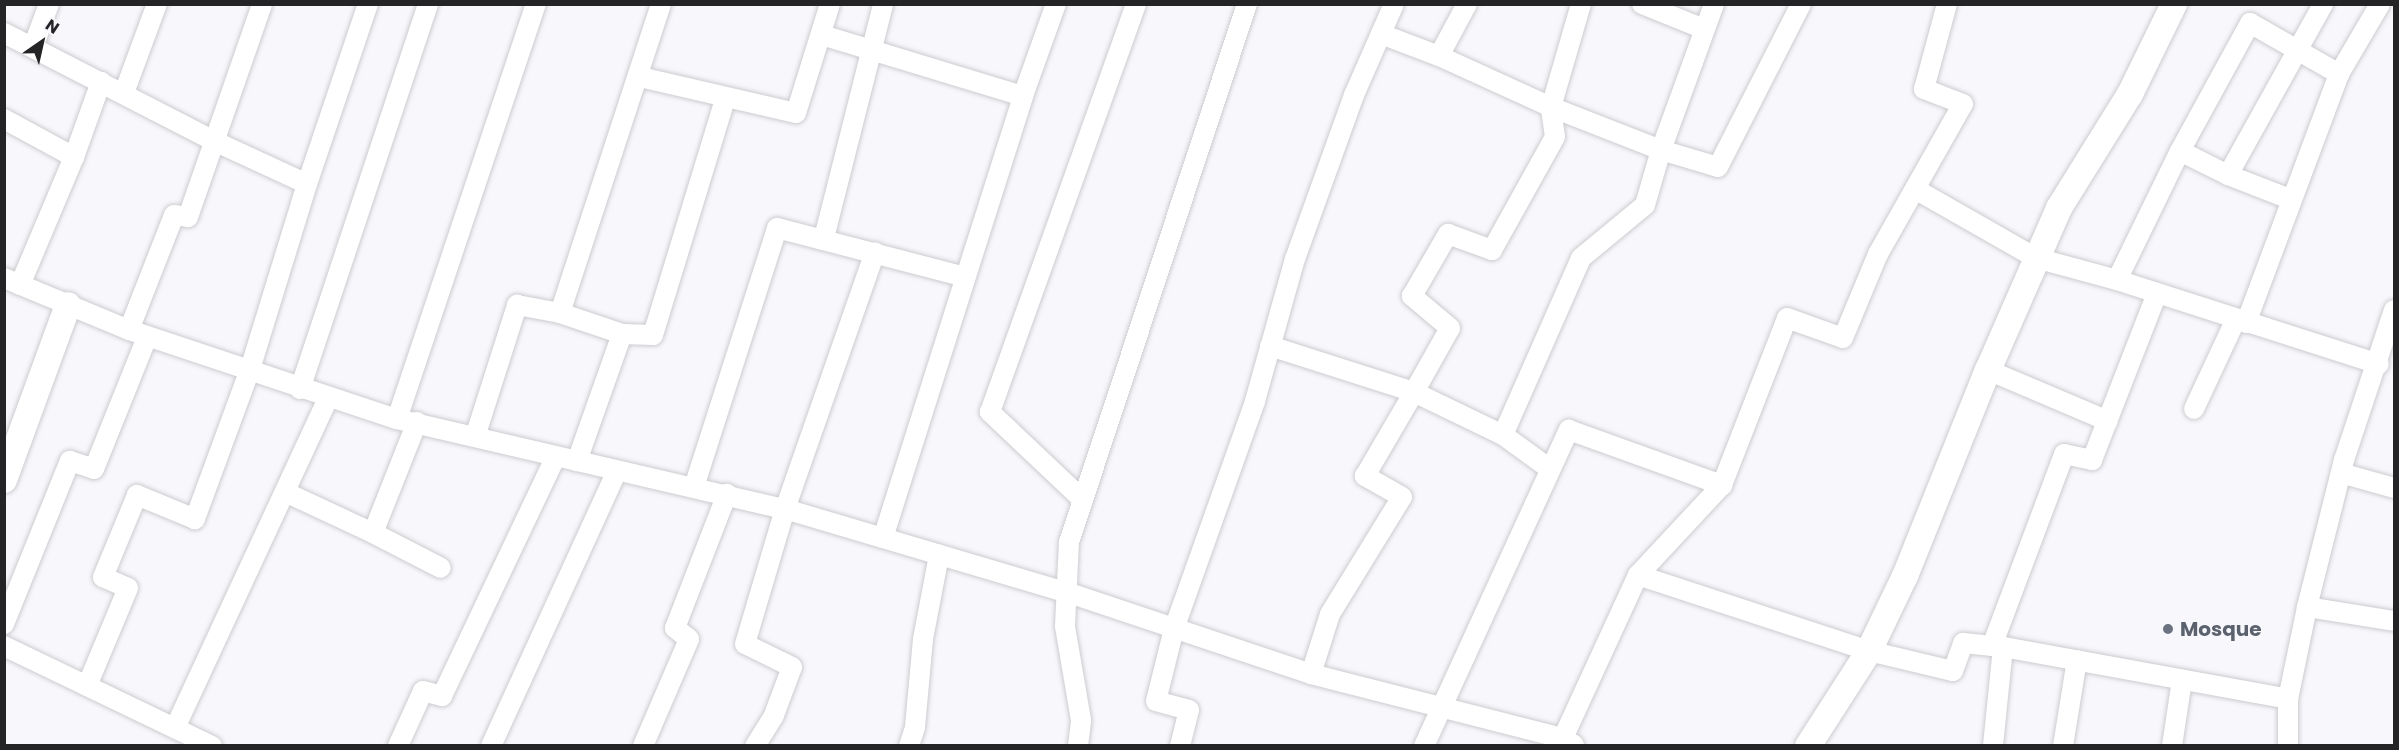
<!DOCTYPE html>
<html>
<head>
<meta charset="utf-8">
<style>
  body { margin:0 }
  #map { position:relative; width:2399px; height:750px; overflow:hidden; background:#f8f8fc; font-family:Poppins,sans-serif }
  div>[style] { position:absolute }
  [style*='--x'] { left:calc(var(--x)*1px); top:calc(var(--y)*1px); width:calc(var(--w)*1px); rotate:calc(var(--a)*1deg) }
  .roads { filter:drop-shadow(0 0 2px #ccccd0) drop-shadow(0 0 2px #ccccd0) }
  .minor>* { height:20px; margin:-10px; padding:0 10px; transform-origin:10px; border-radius:10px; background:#fff }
  .tertiary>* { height:26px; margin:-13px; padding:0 13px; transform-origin:13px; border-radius:13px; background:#fff }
  .dots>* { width:16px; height:16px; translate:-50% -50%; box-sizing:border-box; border:3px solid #f8f8fc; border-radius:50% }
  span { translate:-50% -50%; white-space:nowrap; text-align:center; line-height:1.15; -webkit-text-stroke:5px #f8f8fc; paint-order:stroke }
  .worship-label { font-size:20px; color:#5b616d; font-weight:700 }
  .left { translate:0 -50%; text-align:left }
  .frame { position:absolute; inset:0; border:6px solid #242426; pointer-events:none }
  .north { position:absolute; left:12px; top:12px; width:60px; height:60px; -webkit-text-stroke:4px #f8f8fc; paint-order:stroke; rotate:34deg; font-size:16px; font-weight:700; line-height:24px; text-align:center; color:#242426 }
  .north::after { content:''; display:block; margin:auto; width:21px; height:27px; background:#242426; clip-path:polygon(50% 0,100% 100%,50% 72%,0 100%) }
</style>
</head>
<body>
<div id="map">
  <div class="roads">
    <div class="minor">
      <i style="--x:1581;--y:4;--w:107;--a:106.2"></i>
      <i style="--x:1551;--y:107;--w:118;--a:21.4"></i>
      <i style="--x:1661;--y:150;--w:155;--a:-70"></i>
      <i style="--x:1642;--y:4;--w:67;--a:22"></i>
      <i style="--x:4;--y:33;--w:236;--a:27.2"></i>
      <i style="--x:214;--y:141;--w:102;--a:24.8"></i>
      <i style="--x:307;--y:184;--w:197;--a:107.1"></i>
      <i style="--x:249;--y:372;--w:157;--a:110.2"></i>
      <i style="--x:195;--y:519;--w:63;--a:-157.5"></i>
      <i style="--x:137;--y:495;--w:89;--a:112.5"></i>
      <i style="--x:103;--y:577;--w:27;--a:24"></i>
      <i style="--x:128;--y:588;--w:106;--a:112.7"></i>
      <i style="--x:1381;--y:34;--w:62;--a:20.8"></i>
      <i style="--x:822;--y:35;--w:210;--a:16.9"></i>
      <i style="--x:33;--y:47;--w:46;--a:-69.6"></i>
      <i style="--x:640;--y:77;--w:160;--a:13"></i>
      <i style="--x:796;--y:113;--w:114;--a:-72.7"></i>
      <i style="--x:124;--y:93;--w:95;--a:-69.7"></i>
      <i style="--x:4;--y:119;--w:80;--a:28.5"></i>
      <i style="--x:74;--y:157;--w:80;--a:-70.2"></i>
      <i style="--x:2180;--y:151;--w:146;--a:-61.3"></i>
      <i style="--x:2250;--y:23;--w:103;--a:29.8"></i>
      <i style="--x:2228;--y:175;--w:66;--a:21.2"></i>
      <i style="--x:307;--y:184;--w:190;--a:-71.3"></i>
      <i style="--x:1915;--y:189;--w:139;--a:29.7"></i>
      <i style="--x:2036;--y:258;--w:84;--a:15.2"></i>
      <i style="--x:2117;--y:280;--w:275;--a:17.8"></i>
      <i style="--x:824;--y:238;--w:241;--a:-75.8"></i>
      <i style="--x:4;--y:278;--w:135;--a:22.6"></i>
      <i style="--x:129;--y:330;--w:282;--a:18.4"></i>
      <i style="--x:397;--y:419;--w:398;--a:13.1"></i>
      <i style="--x:785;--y:509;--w:293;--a:16.5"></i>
      <i style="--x:1066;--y:592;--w:258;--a:18.5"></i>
      <i style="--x:1311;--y:674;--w:260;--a:14.3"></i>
      <i style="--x:1563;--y:738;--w:8;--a:97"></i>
      <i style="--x:2117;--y:280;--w:144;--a:-64"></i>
      <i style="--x:2180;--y:151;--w:54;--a:26.6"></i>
      <i style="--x:2228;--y:175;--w:196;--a:-60.9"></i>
      <i style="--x:20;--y:285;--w:139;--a:-67.1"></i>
      <i style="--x:560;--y:313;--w:65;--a:18.7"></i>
      <i style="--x:622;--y:334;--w:135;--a:109.5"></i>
      <i style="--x:2246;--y:323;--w:266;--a:-69.5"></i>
      <i style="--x:2339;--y:74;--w:81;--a:-59.6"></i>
      <i style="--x:129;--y:330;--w:123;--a:-68.6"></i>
      <i style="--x:174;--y:215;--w:14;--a:8"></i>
      <i style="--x:188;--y:217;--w:225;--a:-70.8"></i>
      <i style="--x:622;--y:334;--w:31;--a:2"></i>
      <i style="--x:653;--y:335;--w:247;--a:-73"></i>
      <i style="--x:1270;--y:346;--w:151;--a:17.7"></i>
      <i style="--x:1414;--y:392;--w:73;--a:-60.6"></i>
      <i style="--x:1450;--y:328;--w:50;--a:-139.9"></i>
      <i style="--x:1412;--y:296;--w:72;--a:-59.9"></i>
      <i style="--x:1448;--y:234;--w:47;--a:20"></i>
      <i style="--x:1492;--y:250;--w:129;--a:-60.9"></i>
      <i style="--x:1555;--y:137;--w:30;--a:-98"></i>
      <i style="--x:1551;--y:107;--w:123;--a:-155.5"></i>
      <i style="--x:1439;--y:56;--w:59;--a:-61.7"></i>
      <i style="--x:1988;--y:370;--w:130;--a:23"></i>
      <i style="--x:300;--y:389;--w:406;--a:-71.6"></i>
      <i style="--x:2194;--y:409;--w:99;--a:-65"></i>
      <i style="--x:397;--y:419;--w:438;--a:-71.5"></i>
      <i style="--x:417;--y:422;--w:119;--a:111.6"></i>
      <i style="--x:373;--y:533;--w:76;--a:27.2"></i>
      <i style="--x:1503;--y:435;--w:58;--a:35.9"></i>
      <i style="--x:475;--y:437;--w:139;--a:-72.3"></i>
      <i style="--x:517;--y:305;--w:44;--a:10.5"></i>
      <i style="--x:560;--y:313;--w:325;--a:-71.9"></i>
      <i style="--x:2341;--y:473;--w:55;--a:15.8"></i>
      <i style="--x:694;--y:487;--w:272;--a:-72.2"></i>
      <i style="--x:777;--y:228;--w:194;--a:14.6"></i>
      <i style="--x:285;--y:492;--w:97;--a:25"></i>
      <i style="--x:1082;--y:499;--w:127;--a:-136.6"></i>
      <i style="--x:990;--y:412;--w:433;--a:-70.3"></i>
      <i style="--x:883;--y:538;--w:464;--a:-72.4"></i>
      <i style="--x:1023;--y:96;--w:98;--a:-70.3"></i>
      <i style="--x:1638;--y:575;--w:123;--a:-47"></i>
      <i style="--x:1722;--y:485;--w:179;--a:-68.7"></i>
      <i style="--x:1787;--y:318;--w:59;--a:19.7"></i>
      <i style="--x:1843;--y:338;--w:91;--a:-67.4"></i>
      <i style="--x:1878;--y:254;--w:172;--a:-60.5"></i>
      <i style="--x:1963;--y:104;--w:42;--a:-159"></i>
      <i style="--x:1924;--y:89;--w:88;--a:-74.9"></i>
      <i style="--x:2307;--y:607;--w:88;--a:9.1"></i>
      <i style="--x:4;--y:624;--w:176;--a:-68"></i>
      <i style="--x:70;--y:461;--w:25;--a:18"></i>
      <i style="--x:94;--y:469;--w:142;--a:-68.1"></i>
      <i style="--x:4;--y:646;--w:231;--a:25.7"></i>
      <i style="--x:1992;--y:646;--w:205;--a:-69.4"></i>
      <i style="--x:2064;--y:454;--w:29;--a:12"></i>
      <i style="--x:2092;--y:460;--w:179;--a:-68.7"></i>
      <i style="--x:2003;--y:647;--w:290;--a:10.3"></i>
      <i style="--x:1311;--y:674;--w:63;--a:-72.4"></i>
      <i style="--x:1330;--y:614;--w:137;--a:-58.4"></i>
      <i style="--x:1402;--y:497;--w:43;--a:-150.4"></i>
      <i style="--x:1365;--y:476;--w:97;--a:-59.7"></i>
      <i style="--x:1414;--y:392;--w:99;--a:25.8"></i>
      <i style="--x:1503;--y:435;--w:193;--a:-66.2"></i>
      <i style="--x:1581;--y:258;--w:83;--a:-39.6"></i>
      <i style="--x:1645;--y:205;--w:57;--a:-73.8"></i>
      <i style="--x:1661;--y:150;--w:59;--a:16.6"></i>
      <i style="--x:1718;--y:167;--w:183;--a:-63"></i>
      <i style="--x:175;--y:728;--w:364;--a:-65.1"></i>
      <i style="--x:1574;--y:745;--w:13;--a:-148"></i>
      <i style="--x:1563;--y:738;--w:179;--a:-65.3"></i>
      <i style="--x:1638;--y:575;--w:243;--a:18.2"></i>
      <i style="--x:1869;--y:651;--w:86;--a:13.4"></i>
      <i style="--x:1953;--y:671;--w:30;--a:-70"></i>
      <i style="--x:1963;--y:643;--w:40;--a:5.7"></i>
      <i style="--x:2003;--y:647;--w:100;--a:95.8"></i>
      <i style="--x:398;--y:746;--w:60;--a:-65.6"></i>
      <i style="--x:423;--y:691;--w:20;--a:15"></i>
      <i style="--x:442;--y:696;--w:263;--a:-64.6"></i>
      <i style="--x:491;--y:746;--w:302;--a:-65.4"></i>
      <i style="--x:643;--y:746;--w:116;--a:-66.7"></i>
      <i style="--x:689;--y:639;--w:18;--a:-142"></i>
      <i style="--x:675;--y:628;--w:144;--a:-68.8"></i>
      <i style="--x:755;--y:746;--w:36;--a:-58"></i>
      <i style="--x:774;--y:715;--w:51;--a:-69.4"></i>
      <i style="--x:792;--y:667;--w:52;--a:-153.9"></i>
      <i style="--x:745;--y:644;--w:141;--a:-73.5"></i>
      <i style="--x:785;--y:509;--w:272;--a:-70.7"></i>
      <i style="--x:909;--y:746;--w:20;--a:-72"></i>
      <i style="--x:915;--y:727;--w:88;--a:-84.8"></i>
      <i style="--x:923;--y:639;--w:86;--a:-79.2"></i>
      <i style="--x:1078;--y:746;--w:26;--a:-83"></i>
      <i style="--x:1081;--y:720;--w:95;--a:-99.7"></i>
      <i style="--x:1065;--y:626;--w:84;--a:-87.3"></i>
      <i style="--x:1069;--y:542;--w:567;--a:-71.69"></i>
      <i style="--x:1180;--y:746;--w:37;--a:-76"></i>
      <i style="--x:1189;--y:710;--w:34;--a:-165"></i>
      <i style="--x:1156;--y:701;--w:74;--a:-76"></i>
      <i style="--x:1174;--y:629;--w:242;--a:-70.4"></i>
      <i style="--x:1255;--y:401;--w:148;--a:-74.3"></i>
      <i style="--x:1295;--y:259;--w:174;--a:-70.2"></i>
      <i style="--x:1354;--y:95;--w:99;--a:-66.3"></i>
      <i style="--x:1424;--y:746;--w:348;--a:-65.4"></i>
      <i style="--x:1569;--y:430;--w:163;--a:19.8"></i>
      <i style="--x:2063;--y:746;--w:87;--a:-80.8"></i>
      <i style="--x:2172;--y:746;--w:67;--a:-81.4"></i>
      <i style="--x:2288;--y:746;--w:47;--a:-90"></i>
      <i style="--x:2288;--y:699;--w:94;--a:-78.3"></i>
      <i style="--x:2307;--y:607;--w:152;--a:-75.9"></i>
      <i style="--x:2344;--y:460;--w:158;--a:-71.6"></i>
    </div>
    <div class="tertiary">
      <i style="--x:4;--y:480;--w:186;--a:-69.9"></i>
      <i style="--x:1808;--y:746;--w:113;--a:-57.3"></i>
      <i style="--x:1869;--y:651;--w:83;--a:-64.4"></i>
      <i style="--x:1905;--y:576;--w:222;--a:-68.1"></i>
      <i style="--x:1988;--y:370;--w:177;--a:-66.3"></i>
      <i style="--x:2059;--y:208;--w:134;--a:-58.1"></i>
      <i style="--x:2130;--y:94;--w:100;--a:-63.9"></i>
    </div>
  </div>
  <div class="dots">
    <i style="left:2168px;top:629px;background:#6b7280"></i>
  </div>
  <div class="worship-label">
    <span class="left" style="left:2180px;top:629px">Mosque</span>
  </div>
  <div class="frame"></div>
  <div class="north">N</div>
</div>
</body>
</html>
